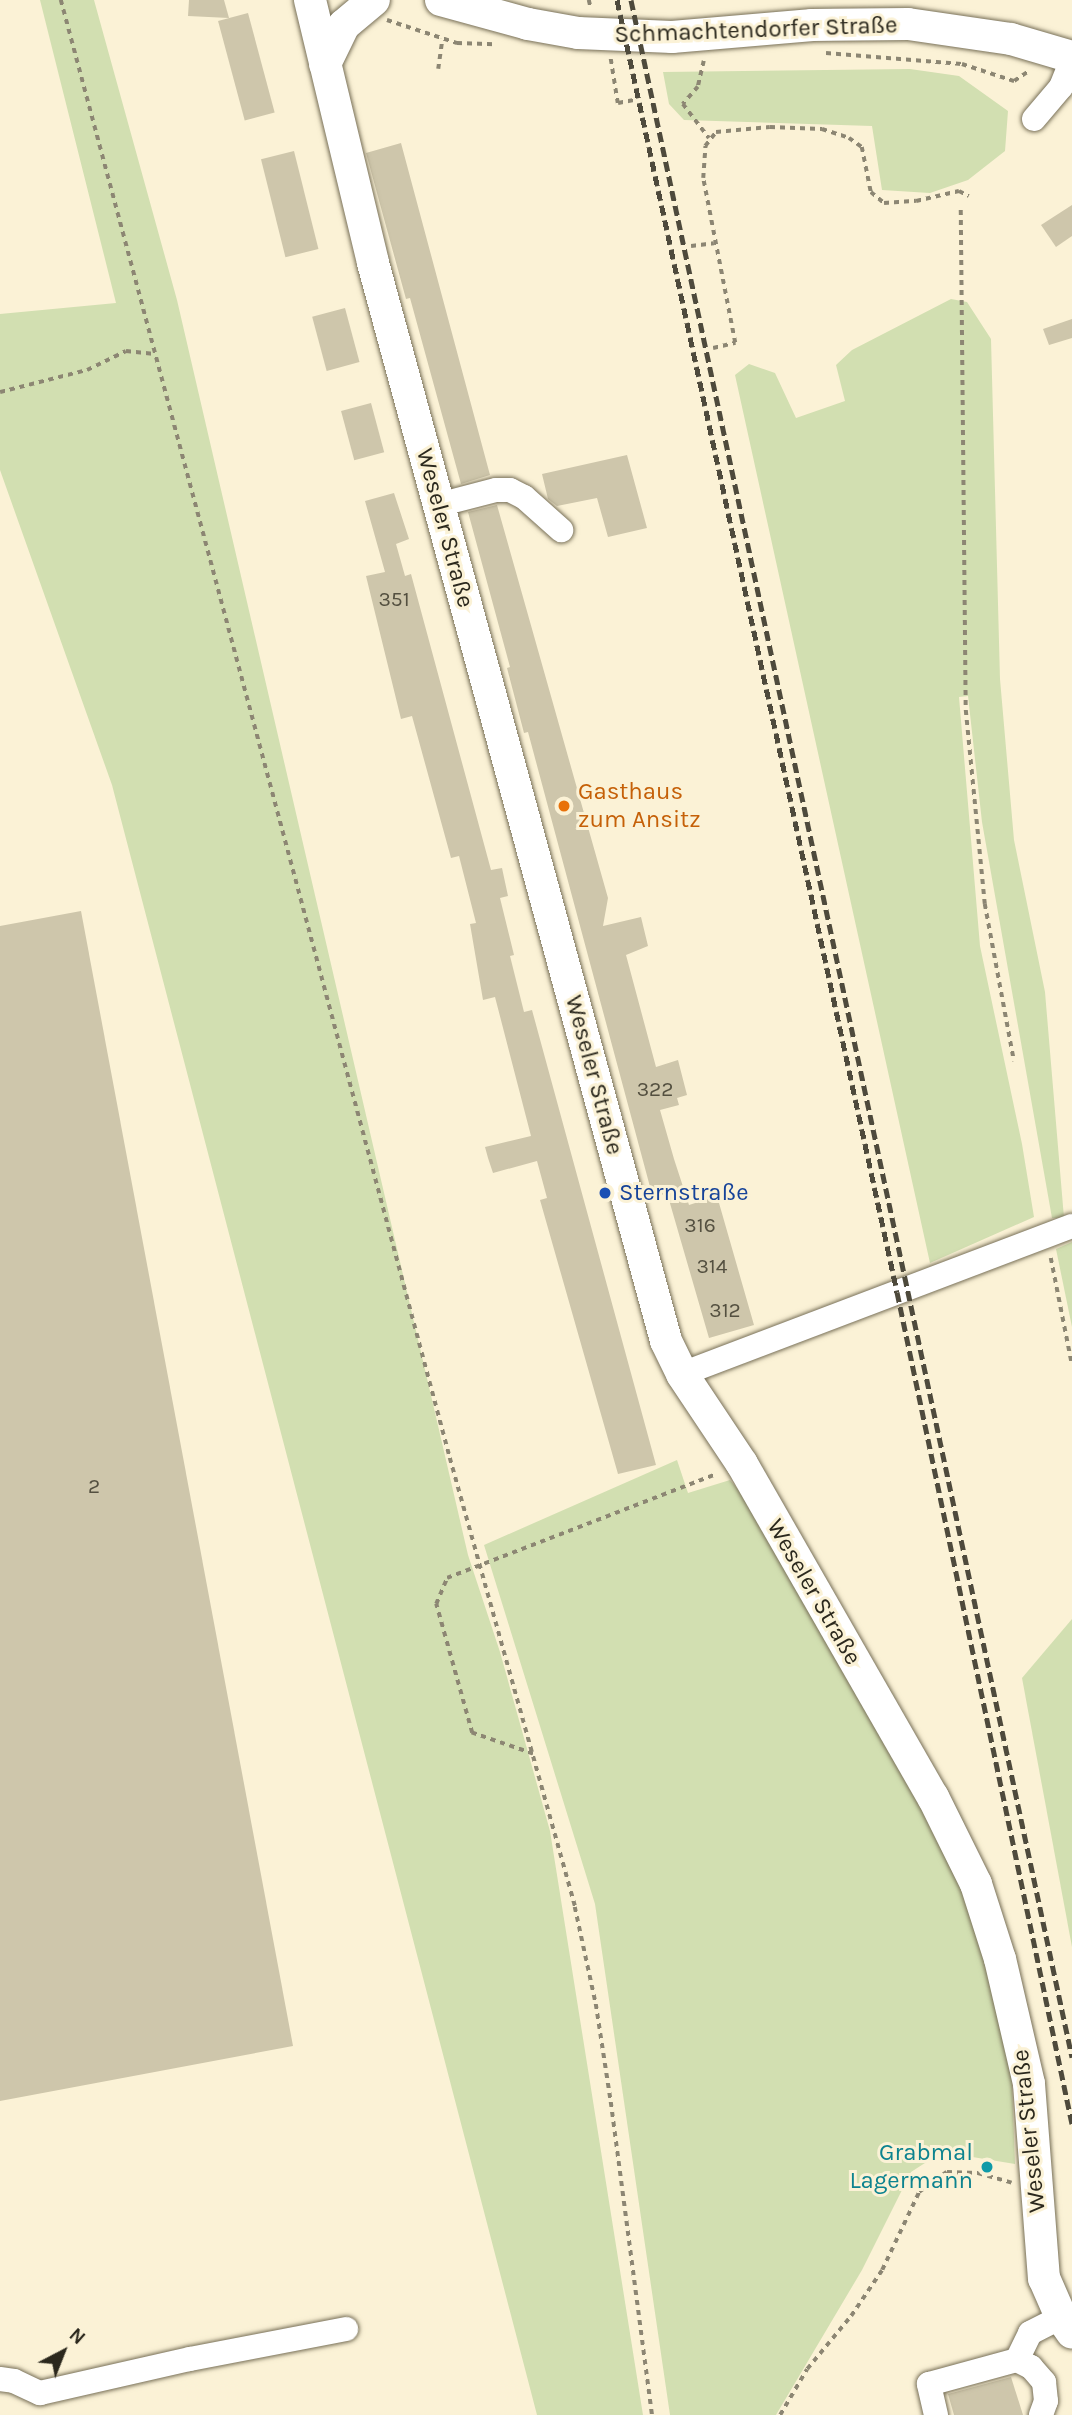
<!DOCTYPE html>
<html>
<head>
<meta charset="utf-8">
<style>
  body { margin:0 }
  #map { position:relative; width:1072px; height:2415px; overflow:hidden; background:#fbf2d6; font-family:Karla,sans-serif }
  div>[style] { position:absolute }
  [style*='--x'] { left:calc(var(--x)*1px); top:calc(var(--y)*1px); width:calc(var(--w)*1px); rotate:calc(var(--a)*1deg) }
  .green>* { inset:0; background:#d2dfb1 }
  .building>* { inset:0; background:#cec6ab; transform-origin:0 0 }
  .path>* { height:3.5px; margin-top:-1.75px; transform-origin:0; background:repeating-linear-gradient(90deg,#8c8673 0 5px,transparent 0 10px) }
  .roads { filter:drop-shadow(0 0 2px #787058) drop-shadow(0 0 2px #787058) }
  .minor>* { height:24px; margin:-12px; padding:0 12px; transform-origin:12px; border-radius:12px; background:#fff }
  .major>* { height:32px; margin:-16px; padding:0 16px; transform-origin:16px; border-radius:16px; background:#fff }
  .rail>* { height:5px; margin-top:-2.5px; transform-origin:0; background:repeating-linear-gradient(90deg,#4e4a3c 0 10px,transparent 0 15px) }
  .dots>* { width:19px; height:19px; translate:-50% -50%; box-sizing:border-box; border:4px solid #fbf2d6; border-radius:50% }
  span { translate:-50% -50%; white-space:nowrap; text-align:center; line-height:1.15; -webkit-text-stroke:6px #fbf2d6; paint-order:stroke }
  .number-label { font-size:21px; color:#545040 }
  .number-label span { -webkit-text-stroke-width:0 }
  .street-label { font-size:24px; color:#2b281d }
  .food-label { font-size:24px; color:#c56008 }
  .left { translate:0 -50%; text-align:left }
  .transit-label { font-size:24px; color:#164399 }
  .culture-label { font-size:24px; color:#0d838f }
  .right { translate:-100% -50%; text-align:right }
  .north { position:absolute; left:28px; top:2317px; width:70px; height:70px; -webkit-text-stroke:5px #fbf2d6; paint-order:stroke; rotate:42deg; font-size:19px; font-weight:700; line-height:28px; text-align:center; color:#2b281d }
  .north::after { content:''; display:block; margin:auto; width:24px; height:32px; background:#2b281d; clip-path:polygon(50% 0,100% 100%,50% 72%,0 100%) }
</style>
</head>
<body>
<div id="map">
  <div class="green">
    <i style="clip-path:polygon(40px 0,94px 0,177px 300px,468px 1555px,500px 1652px,550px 1831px,643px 2415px,537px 2415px,112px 785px,0 470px,0 314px,116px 303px)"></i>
    <i style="clip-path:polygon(910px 69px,959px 76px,1008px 111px,1005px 151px,968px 180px,930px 193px,882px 190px,872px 126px,684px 120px,669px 104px,663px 72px)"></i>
    <i style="clip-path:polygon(951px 299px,967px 302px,991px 339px,1000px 679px,1014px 840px,1045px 992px,1064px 1218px,1052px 1218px,982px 822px,968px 696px,959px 697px,980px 946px,1022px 1144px,1034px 1217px,930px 1263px,735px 375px,749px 364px,775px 373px,796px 418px,845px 401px,836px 365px,852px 350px)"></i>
    <i style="clip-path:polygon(1072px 1242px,1072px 1327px,1056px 1249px)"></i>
    <i style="clip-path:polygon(677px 1460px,688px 1493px,730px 1480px,752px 1506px,876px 1718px,955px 1870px,969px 1903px,1011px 2059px,1015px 2164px,942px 2152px,911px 2172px,862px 2270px,776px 2415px,670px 2415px,595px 1904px,484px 1545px)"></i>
    <i style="clip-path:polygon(1072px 1619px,1072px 1947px,1022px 1678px)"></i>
  </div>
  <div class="building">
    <i style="clip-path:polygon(189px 0,224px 0,229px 18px,188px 16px)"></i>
    <i style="left:248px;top:13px;width:103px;height:31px;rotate:75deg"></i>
    <i style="clip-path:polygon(401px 143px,490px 475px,461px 484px,410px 298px,406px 299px,366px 153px)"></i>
    <i style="left:294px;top:151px;width:101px;height:34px;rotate:76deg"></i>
    <i style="clip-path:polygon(1072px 205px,1072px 236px,1056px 247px,1041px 225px)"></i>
    <i style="left:345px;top:308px;width:56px;height:34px;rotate:75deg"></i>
    <i style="clip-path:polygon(1072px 319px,1072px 338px,1049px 345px,1043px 329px)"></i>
    <i style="left:371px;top:403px;width:51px;height:31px;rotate:75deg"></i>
    <i style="clip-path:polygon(627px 455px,647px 528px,608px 537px,597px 498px,557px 506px,548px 499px,542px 474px)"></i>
    <i style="clip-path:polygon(394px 493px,409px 539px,396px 544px,405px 576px,411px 574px,491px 870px,502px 868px,508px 896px,500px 898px,514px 955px,510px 956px,524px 1012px,532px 1010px,656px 1465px,618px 1474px,540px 1200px,547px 1198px,537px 1161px,493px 1173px,488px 1158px,485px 1147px,531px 1136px,495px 997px,483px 1000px,470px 924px,476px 923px,459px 856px,451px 858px,412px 716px,401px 719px,366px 576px,385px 572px,365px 501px)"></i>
    <i style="clip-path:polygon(497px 505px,608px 898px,603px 926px,641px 917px,648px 946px,626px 955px,656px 1067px,678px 1060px,687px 1095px,677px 1098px,679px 1105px,660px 1110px,674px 1159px,689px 1205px,717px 1196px,754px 1325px,709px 1338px,667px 1193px,653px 1198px,528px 732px,524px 733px,507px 668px,510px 667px,468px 512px)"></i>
    <i style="clip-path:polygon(81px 911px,293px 2046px,0 2101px,0 926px)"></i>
    <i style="clip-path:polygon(1011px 2377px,1023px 2415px,954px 2415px,948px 2394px)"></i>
  </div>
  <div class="path">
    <i style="--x:61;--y:0;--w:1509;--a:75.06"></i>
    <i style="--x:450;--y:1458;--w:466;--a:74.4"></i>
    <i style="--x:575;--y:1907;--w:99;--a:77.8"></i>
    <i style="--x:596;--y:2004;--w:99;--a:81.3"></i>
    <i style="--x:611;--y:2102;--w:316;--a:82.5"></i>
    <i style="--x:589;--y:0;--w:9;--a:77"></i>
    <i style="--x:387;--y:20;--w:74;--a:18.2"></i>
    <i style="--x:457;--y:43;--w:38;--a:2"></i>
    <i style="--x:826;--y:53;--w:136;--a:4.6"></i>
    <i style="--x:962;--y:64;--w:55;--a:18.1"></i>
    <i style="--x:1014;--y:81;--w:18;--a:-34"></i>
    <i style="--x:611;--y:59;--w:45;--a:81"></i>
    <i style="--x:618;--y:103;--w:16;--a:-11"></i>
    <i style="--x:704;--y:61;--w:27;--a:103"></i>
    <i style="--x:698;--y:87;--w:23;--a:131"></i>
    <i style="--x:683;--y:104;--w:43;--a:52.6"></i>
    <i style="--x:438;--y:69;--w:30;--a:-82"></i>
    <i style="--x:961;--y:210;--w:500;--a:89.43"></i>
    <i style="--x:966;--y:710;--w:195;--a:84.4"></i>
    <i style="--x:985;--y:904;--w:160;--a:79.5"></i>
    <i style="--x:691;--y:246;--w:23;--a:-7"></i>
    <i style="--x:713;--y:348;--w:23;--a:-13"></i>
    <i style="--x:735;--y:343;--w:168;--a:-101"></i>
    <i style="--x:703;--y:178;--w:32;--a:-86"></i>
    <i style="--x:705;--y:146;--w:18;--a:-52"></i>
    <i style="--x:716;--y:132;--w:54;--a:-5.3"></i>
    <i style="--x:770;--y:127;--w:52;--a:2.2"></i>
    <i style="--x:822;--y:129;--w:28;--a:18"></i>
    <i style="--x:849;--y:138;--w:16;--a:35"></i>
    <i style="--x:862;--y:147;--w:46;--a:78.7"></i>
    <i style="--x:871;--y:192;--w:17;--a:40"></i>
    <i style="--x:884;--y:203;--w:32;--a:-4"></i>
    <i style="--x:916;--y:201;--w:44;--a:-13.1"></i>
    <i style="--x:959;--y:191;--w:11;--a:27"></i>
    <i style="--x:0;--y:392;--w:90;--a:-14.2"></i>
    <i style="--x:87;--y:370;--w:43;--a:-26"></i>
    <i style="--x:126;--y:351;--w:29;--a:6"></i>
    <i style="--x:1051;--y:1258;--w:108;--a:78.8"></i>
    <i style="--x:533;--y:1754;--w:65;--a:-161"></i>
    <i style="--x:472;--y:1733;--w:134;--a:-105.6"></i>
    <i style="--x:436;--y:1604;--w:28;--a:-67"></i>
    <i style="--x:447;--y:1578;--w:289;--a:-21.1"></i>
    <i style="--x:780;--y:2415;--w:53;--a:-59.6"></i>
    <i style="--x:807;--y:2369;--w:69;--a:-50.3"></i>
    <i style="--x:851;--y:2316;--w:55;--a:-56"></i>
    <i style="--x:882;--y:2270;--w:86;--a:-64.6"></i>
    <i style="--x:919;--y:2192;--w:34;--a:-36"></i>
    <i style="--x:947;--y:2172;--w:31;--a:2"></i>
    <i style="--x:978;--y:2173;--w:35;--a:16"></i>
  </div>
  <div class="roads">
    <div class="minor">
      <i style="--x:1034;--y:119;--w:42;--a:-49.8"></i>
      <i style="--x:1061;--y:87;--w:29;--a:-68"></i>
      <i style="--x:438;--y:505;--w:60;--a:-14.5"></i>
      <i style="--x:496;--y:490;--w:14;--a:0"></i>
      <i style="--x:510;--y:490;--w:16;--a:27"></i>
      <i style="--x:524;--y:497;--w:50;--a:41.7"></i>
      <i style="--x:682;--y:1374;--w:417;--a:-20.8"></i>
      <i style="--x:1017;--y:2360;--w:30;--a:-64"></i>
      <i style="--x:1030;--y:2333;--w:35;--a:-27"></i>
      <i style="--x:0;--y:2379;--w:14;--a:8"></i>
      <i style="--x:14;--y:2381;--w:29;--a:25"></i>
      <i style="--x:40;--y:2393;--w:154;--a:-12.8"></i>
      <i style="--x:190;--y:2359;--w:159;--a:-10.9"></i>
      <i style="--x:936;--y:2415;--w:32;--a:-103"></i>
      <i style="--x:929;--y:2384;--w:91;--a:-15.3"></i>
      <i style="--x:1017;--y:2360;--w:16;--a:27"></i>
      <i style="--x:1031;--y:2367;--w:20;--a:49"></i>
      <i style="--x:1044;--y:2382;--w:19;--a:84"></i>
      <i style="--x:1046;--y:2401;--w:15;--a:110"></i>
    </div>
    <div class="major">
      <i style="--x:310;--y:0;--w:270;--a:76.5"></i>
      <i style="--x:373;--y:263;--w:1117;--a:74.79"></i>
      <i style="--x:666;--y:1341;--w:37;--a:64"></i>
      <i style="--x:682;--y:1374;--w:108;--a:56.3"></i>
      <i style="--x:742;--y:1464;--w:384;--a:60.2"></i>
      <i style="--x:933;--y:1797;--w:97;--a:63.7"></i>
      <i style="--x:976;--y:1884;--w:79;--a:72.3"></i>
      <i style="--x:1000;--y:1959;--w:128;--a:76.9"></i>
      <i style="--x:1029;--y:2084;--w:195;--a:85.6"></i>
      <i style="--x:1044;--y:2278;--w:43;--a:66.4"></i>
      <i style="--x:1061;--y:2317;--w:19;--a:55"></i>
      <i style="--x:441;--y:0;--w:90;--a:15.4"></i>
      <i style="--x:528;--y:24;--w:51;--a:10.2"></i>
      <i style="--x:578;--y:33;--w:94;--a:2.4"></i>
      <i style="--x:672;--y:37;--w:141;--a:-4.9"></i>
      <i style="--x:812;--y:25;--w:96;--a:-0.6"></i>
      <i style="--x:908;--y:24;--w:104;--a:8.3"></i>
      <i style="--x:1011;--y:39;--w:64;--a:16.4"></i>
      <i style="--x:325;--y:64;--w:43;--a:-64"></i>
      <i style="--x:344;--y:25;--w:39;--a:-40"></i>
    </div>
  </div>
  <div class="rail">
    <i style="--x:617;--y:0;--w:1322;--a:77.77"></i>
    <i style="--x:897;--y:1292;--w:850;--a:78.12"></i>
    <i style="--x:631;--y:0;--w:2104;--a:77.9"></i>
  </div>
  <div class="dots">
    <i style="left:564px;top:806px;background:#e8710a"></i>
    <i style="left:605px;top:1193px;background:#1a4fb4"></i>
    <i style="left:987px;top:2167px;background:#0f9aa8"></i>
  </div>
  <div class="number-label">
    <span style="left:394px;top:599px">351</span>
    <span style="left:655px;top:1089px">322</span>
    <span style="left:700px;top:1225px">316</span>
    <span style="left:712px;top:1266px">314</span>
    <span style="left:725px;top:1310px">312</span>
    <span style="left:94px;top:1486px">2</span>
  </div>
  <div class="street-label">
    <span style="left:756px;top:30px;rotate:-2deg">Schmachtendorfer Straße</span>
    <span style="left:445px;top:528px;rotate:75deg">Weseler Straße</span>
    <span style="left:594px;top:1075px;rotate:75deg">Weseler Straße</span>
    <span style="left:814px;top:1592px;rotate:60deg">Weseler Straße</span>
    <span style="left:1029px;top:2131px;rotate:-96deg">Weseler Straße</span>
  </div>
  <div class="food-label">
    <span class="left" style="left:578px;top:806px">Gasthaus<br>zum Ansitz</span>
  </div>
  <div class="transit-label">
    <span class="left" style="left:619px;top:1193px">Sternstraße</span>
  </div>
  <div class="culture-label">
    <span class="right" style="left:973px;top:2167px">Grabmal<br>Lagermann</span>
  </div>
  <div class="north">N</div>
</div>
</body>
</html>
